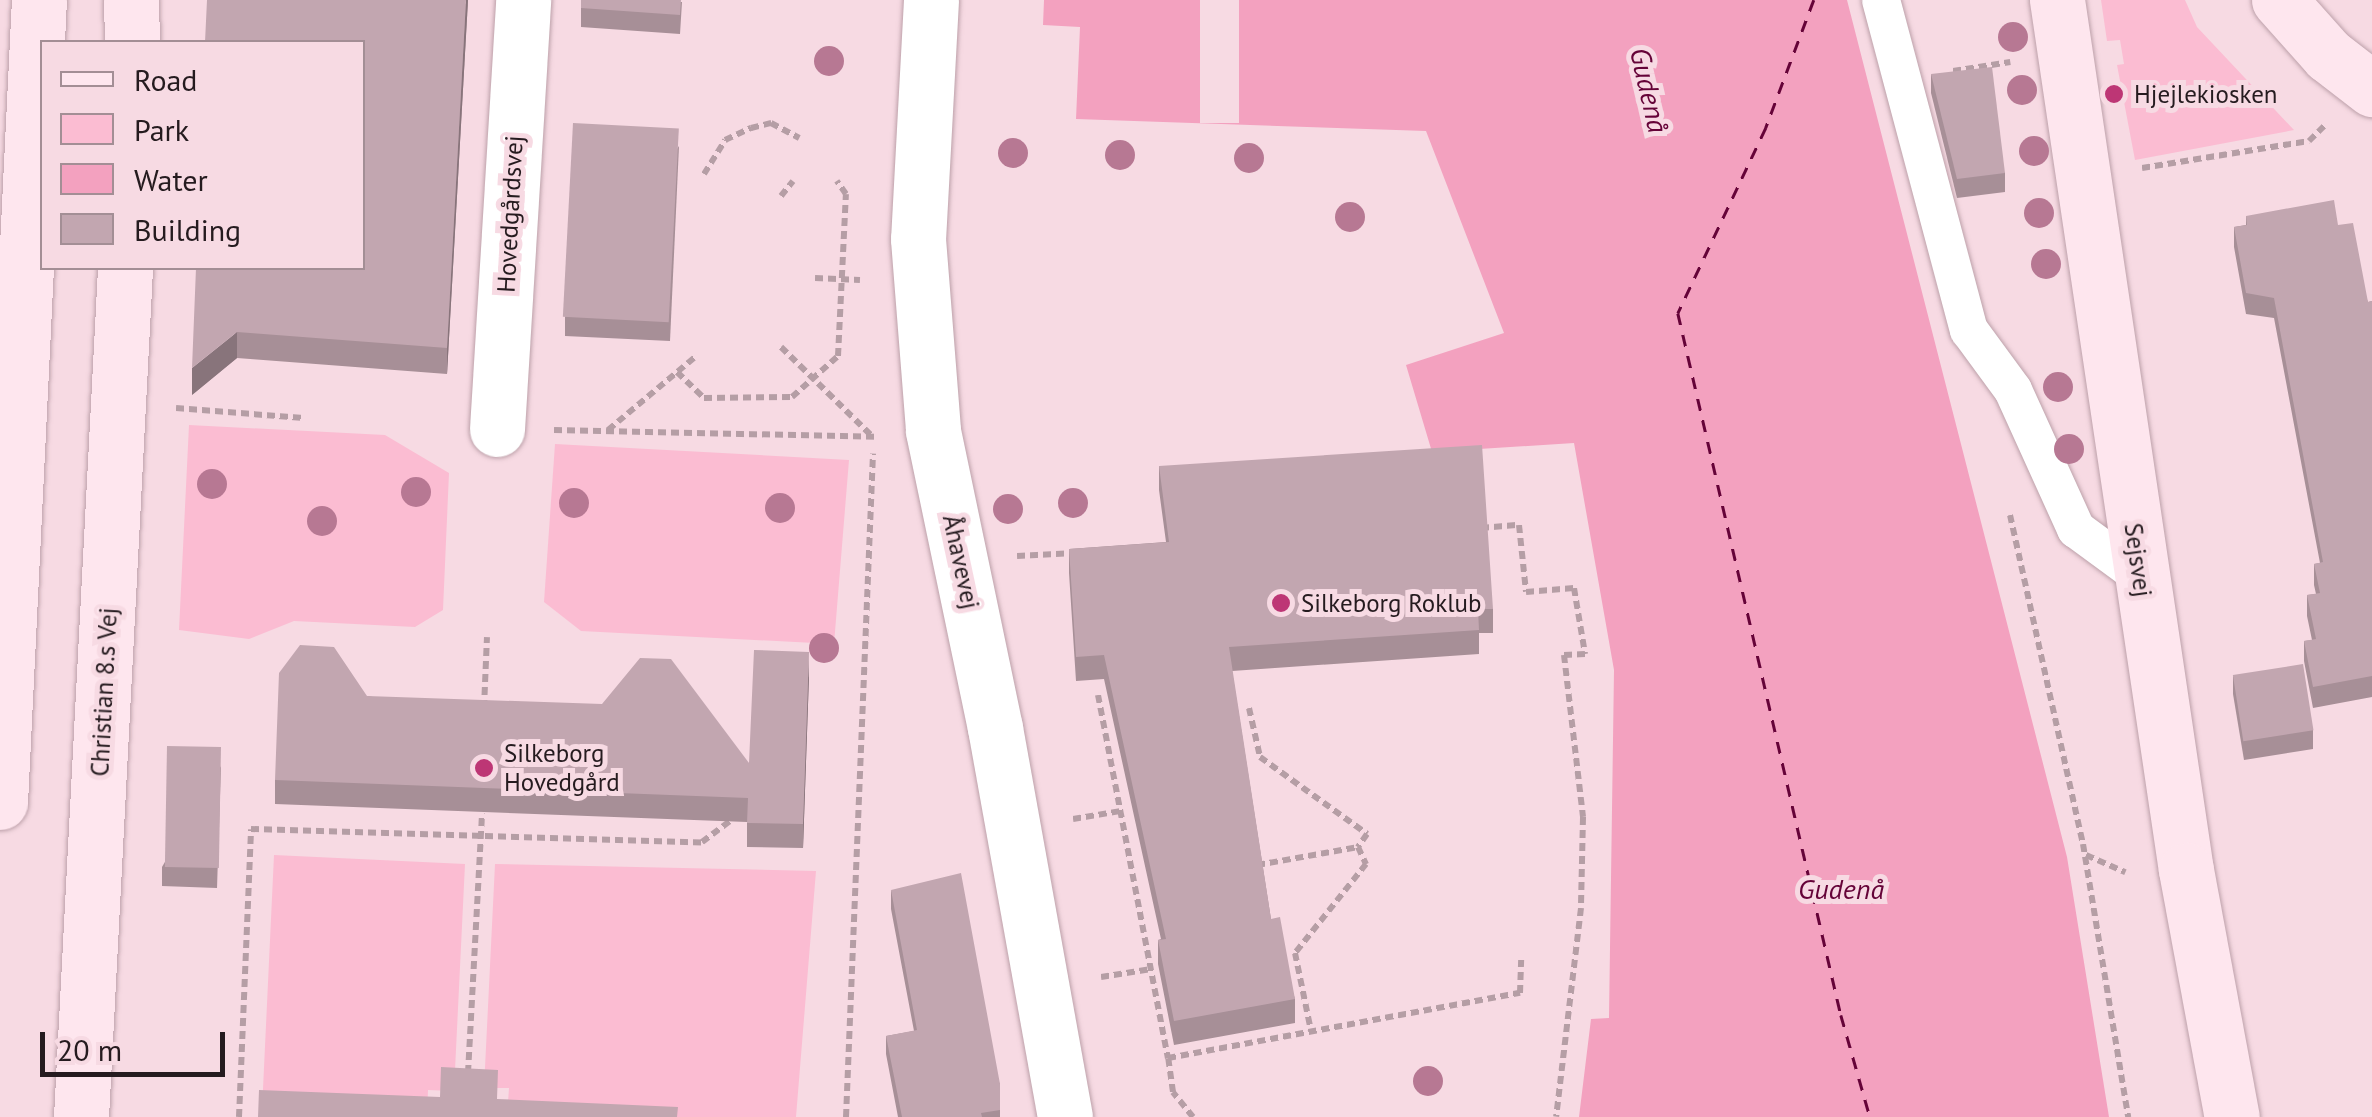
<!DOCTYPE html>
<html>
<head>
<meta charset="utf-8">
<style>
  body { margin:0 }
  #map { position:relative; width:2372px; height:1117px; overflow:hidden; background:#f7dae3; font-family:"PT Sans",sans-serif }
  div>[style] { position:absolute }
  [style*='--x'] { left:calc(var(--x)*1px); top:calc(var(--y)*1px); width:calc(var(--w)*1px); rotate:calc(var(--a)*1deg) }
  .green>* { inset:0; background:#fbbcd2 }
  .water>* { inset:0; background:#f3a1bf }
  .pier>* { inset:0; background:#f7dae3; transform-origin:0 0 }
  .ferry>* { height:2.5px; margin-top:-1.25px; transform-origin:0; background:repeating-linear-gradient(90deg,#650338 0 12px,transparent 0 22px) }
  .path>* { height:6px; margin-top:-3px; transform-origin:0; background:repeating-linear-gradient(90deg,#b59ea5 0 8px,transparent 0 13px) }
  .roads { filter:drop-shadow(0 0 2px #bda1aa) drop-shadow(0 0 2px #bda1aa) }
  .lane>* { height:38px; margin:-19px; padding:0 19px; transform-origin:19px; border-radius:19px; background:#fff }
  .street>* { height:55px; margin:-27.5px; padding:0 27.5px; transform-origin:27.5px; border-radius:27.5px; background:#fff }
  .secondary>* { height:55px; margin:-27.5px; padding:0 27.5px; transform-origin:27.5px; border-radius:27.5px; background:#fee6ee }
  .trees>* { width:30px; height:30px; margin:-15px; border-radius:50%; background:#b77893 }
  .wall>* { inset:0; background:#a78f97 }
  .shaded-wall>* { inset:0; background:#88747b }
  .building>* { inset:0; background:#c2a6b0; transform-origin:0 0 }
  .dots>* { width:28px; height:28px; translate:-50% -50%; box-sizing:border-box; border:5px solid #f7dae3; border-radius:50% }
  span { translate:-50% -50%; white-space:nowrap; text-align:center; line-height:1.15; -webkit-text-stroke:10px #f7dae3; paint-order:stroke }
  .poi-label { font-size:25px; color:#251b1f }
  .left { translate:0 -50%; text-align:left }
  .street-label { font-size:25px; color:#251b1f }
  .water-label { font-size:28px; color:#650338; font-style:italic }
  .legend { position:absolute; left:40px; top:40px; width:325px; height:230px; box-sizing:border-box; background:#f7dae3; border:2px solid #a38e95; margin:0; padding:12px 18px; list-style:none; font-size:30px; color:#251b1f }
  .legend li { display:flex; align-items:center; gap:20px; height:50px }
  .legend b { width:50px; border:2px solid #a38e95 }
  .scale { position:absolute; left:40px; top:1032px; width:185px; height:45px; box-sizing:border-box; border:5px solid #251b1f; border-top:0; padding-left:12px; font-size:30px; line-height:35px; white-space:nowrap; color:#251b1f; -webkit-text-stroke:8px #f7dae3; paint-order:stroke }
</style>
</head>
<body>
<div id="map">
  <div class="green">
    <i style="clip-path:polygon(2101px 0,2185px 0,2197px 27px,2294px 130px,2135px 160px,2117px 65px,2124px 64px,2120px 40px,2107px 41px)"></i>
    <i style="clip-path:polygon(189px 425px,385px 435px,449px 473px,443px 610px,415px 627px,294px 621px,249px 639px,179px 630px)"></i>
    <i style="clip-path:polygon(555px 444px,849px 460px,834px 644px,581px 631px,544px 602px)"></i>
    <i style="clip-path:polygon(274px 855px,465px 864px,454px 1091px,428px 1090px,427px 1117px,262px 1110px)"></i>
    <i style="clip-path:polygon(495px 864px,816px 871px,796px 1117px,507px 1117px,509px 1088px,484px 1088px)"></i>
  </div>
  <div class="water">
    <i style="clip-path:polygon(1044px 0,1847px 0,2067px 857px,2109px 1117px,1579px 1117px,1591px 1019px,1609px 1018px,1614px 670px,1574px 443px,1432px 452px,1406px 365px,1504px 333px,1426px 131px,1076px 119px,1080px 27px,1043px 25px)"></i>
  </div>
  <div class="pier">
    <i style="left:1200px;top:0;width:39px;height:123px"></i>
  </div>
  <div class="ferry">
    <i style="--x:1814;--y:0;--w:137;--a:110.6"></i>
    <i style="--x:1766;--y:128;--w:205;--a:115.4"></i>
    <i style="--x:1678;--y:313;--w:721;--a:76.93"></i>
    <i style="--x:1841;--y:1015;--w:106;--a:74.1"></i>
  </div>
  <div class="path">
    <i style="--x:1953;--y:71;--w:58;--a:-9"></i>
    <i style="--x:2142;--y:168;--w:169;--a:-9.2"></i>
    <i style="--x:2309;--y:141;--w:24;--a:-45"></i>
    <i style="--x:704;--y:174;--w:40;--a:-58"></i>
    <i style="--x:725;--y:140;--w:29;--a:-25"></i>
    <i style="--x:751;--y:128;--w:21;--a:-14"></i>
    <i style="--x:771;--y:123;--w:32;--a:28"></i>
    <i style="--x:781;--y:196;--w:19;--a:-51"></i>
    <i style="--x:815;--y:278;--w:45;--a:2.5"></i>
    <i style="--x:781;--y:347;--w:129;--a:44.4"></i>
    <i style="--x:677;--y:372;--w:37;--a:44"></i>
    <i style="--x:704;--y:398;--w:88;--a:-0.7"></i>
    <i style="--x:792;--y:397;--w:62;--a:-41.7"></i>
    <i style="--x:838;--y:356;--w:162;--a:-87.2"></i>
    <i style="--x:846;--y:194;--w:16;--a:-125"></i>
    <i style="--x:176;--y:408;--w:128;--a:4.5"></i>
    <i style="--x:554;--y:430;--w:322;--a:1.2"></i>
    <i style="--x:608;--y:430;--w:114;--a:-40"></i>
    <i style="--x:2010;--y:515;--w:337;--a:77.5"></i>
    <i style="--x:2083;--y:844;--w:277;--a:80.6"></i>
    <i style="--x:1481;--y:528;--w:38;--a:-5"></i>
    <i style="--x:1519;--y:525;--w:67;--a:84"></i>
    <i style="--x:1526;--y:592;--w:48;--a:-4.8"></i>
    <i style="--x:1574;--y:588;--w:67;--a:80.5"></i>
    <i style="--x:1585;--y:654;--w:21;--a:177"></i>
    <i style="--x:1564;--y:655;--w:163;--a:83.3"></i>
    <i style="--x:1583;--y:817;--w:91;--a:91.3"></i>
    <i style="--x:1581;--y:908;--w:210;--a:96.8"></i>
    <i style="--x:1017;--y:556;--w:58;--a:-3"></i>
    <i style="--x:1098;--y:695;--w:370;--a:79.1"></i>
    <i style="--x:484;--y:708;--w:71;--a:-87.6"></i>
    <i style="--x:1249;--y:708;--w:50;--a:77.3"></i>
    <i style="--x:1260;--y:757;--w:132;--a:35.7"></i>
    <i style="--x:1367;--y:834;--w:16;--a:125"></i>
    <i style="--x:1358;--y:847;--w:19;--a:65"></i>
    <i style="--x:1366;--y:864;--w:114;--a:128.6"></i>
    <i style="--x:1295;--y:953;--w:80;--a:78.4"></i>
    <i style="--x:1073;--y:819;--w:49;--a:-9.5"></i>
    <i style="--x:2086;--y:855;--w:43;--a:23.6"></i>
    <i style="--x:1257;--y:865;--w:103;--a:-10.1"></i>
    <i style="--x:1101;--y:977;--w:51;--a:-9.1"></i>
    <i style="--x:468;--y:1073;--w:260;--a:-86.9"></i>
    <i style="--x:239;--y:1117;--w:288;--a:-87.6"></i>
    <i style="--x:251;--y:829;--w:451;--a:1.7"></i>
    <i style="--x:702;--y:842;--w:39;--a:-37"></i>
    <i style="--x:846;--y:1117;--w:664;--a:-87.67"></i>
    <i style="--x:1193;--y:1117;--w:32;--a:-129"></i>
    <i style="--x:1173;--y:1092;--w:34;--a:-98"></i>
    <i style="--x:1168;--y:1058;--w:358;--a:-10.5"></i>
    <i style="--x:1520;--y:993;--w:33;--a:-88"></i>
  </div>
  <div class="roads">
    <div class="lane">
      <i style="--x:1881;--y:0;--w:342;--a:75.1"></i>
      <i style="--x:1969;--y:330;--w:74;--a:53.7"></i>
      <i style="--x:2013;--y:390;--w:153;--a:65.6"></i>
      <i style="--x:2076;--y:529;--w:79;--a:36.3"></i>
    </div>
    <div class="street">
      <i style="--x:931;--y:0;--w:239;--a:93.1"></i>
      <i style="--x:918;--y:239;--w:193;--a:85.5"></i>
      <i style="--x:933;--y:431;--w:303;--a:78.2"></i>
      <i style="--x:995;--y:728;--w:395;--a:79.8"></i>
      <i style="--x:497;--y:429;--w:430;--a:-86.5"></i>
    </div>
    <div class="secondary">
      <i style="--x:131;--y:0;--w:42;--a:88.6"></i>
      <i style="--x:2057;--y:0;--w:880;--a:81.57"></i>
      <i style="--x:2186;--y:870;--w:251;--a:79.5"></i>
      <i style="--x:2279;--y:0;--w:74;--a:48.3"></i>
      <i style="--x:2328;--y:55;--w:56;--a:37.7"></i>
      <i style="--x:0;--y:802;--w:803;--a:-87.22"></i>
      <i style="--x:81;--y:1117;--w:850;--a:-87.03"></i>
    </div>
  </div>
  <div class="trees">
    <i style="left:2013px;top:37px"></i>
    <i style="left:829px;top:61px"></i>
    <i style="left:2022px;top:90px"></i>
    <i style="left:2034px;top:151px"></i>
    <i style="left:1013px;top:153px"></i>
    <i style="left:1120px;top:155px"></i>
    <i style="left:1249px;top:158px"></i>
    <i style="left:2039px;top:213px"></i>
    <i style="left:1350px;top:217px"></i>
    <i style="left:2046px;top:264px"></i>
    <i style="left:2058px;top:387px"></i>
    <i style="left:2069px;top:449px"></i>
    <i style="left:212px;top:484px"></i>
    <i style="left:416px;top:492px"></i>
    <i style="left:574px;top:503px"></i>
    <i style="left:1073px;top:503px"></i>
    <i style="left:780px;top:508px"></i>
    <i style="left:1008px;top:509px"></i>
    <i style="left:322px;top:521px"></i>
    <i style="left:824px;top:648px"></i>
    <i style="left:1428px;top:1081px"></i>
  </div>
  <div class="wall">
    <i style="clip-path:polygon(468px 0,447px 374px,237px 358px,192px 395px)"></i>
    <i style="clip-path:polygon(581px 0,682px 2px,680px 34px,581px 27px)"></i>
    <i style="clip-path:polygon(1931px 74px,2005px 173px,2005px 192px,1957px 198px,1931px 93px)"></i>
    <i style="clip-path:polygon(679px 146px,670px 341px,565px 336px,565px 317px)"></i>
    <i style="clip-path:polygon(2246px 216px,2338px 225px,2368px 302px,2372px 301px,2372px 697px,2313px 708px,2304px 661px,2304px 641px,2312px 640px,2307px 616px,2307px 595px,2316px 594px,2314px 585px,2314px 564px,2320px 563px,2274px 318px,2246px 314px,2234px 247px,2234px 227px,2246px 225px)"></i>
    <i style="clip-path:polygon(1159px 466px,1493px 609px,1493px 633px,1479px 633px,1479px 654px,1232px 671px,1271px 919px,1295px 999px,1295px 1023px,1174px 1045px,1158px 964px,1158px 940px,1161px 939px,1104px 679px,1076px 681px,1069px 573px,1069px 549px,1166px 542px,1159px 490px)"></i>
    <i style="clip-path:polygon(809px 676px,803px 848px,747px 847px,747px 822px,275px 804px,275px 780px,367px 696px,749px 763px)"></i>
    <i style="clip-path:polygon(2233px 676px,2313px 730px,2313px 749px,2244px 760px,2233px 694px)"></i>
    <i style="clip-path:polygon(221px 766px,217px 888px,162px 886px,162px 867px)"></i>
    <i style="clip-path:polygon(891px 890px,1000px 1084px,1000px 1117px,898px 1117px,886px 1054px,886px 1036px,914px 1031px,891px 909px)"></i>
  </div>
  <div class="shaded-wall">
    <i style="clip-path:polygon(466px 0,468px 0,447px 374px,447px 348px)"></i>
    <i style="clip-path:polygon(237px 332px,237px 358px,192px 395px,192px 368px)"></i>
    <i style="clip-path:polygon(809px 652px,809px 676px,803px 848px,803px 824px)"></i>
  </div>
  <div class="building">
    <i style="clip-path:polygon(207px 0,466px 0,447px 348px,237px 332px,192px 368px,196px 268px,362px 268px,362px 42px,205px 42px)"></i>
    <i style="clip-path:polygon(581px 0,681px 0,680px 15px,581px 8px)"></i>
    <i style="clip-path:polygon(1992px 67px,2005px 173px,1957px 179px,1931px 74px)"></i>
    <i style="left:573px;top:123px;width:106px;height:194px;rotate:3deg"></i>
    <i style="clip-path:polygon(2334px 200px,2338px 225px,2353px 223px,2368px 302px,2372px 301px,2372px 676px,2313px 687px,2304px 641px,2316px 639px,2307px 595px,2320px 593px,2314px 564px,2323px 562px,2274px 298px,2246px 293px,2234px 227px,2247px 225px,2246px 216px)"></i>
    <i style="clip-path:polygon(1482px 445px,1493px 609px,1478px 609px,1479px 630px,1229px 647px,1271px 919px,1280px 917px,1295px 999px,1174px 1021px,1158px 940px,1166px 939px,1104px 655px,1076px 657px,1069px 549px,1169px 542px,1159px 466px)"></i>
    <i style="clip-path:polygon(300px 645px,334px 647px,367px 696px,483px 700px,602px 704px,640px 658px,671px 659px,749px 763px,754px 650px,809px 652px,803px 824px,747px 823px,748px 798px,275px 780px,279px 673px)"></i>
    <i style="left:2303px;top:664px;width:67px;height:71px;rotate:81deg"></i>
    <i style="left:167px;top:746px;width:54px;height:121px;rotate:1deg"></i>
    <i style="clip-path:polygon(961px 873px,1000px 1084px,1000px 1110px,981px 1113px,982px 1117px,902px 1117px,886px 1036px,917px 1030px,891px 890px)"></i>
    <i style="clip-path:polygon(441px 1067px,498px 1070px,497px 1099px,678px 1107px,677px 1117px,258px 1117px,259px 1090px,440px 1097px)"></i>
  </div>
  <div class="dots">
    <i style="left:2114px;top:94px;background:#bd3675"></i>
    <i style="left:1281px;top:603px;background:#bd3675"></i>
    <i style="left:484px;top:768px;background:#bd3675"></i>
  </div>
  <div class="poi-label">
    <span class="left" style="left:2134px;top:94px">Hjejlekiosken</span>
    <span class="left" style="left:1301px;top:603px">Silkeborg Roklub</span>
    <span class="left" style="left:504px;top:768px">Silkeborg<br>Hovedgård</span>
  </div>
  <div class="street-label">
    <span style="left:510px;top:214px;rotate:-87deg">Hovedgårdsvej</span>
    <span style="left:2138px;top:560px;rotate:82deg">Sejsvej</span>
    <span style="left:961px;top:562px;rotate:78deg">Åhavevej</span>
    <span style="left:104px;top:692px;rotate:-87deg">Christian 8.s Vej</span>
  </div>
  <div class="water-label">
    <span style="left:1649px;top:90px;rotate:77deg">Gudenå</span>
    <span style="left:1841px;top:889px">Gudenå</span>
  </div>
  <ul class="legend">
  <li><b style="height:12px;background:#fee6ee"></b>Road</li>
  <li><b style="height:28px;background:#fbbcd2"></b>Park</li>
  <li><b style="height:28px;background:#f3a1bf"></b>Water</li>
  <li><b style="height:28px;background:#c2a6b0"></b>Building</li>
  </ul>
  <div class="scale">20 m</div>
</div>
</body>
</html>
